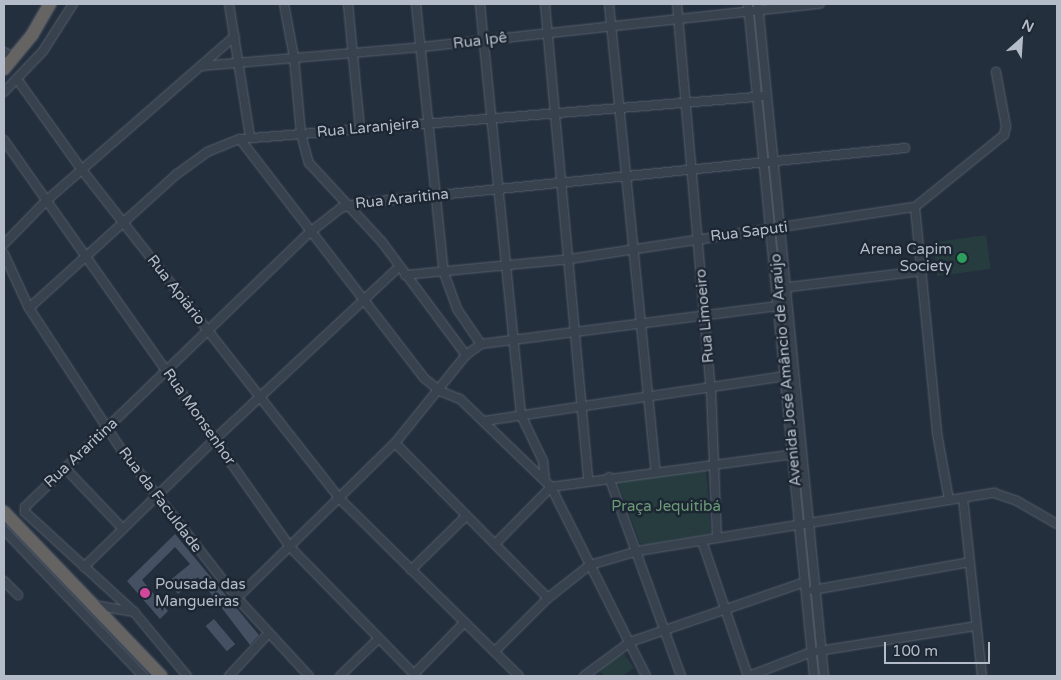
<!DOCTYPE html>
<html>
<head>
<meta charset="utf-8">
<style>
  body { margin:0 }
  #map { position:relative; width:1061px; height:680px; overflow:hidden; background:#242f3e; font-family:"Varela Round",sans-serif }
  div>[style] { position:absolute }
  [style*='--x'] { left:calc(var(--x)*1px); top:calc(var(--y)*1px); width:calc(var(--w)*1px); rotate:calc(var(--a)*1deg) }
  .green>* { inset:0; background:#263c3f; transform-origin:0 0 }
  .building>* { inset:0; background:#455162; transform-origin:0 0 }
  .roads { filter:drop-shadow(0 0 1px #565f6c) drop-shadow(0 0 1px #565f6c) }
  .minor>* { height:8px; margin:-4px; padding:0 4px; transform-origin:4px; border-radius:4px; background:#38414e }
  .trunk>* { height:12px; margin:-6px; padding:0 6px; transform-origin:6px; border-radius:6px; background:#656462 }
  .dots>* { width:14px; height:14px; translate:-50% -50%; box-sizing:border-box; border:2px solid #1d2633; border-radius:50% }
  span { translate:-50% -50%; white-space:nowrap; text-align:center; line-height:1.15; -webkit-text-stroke:5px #1d2633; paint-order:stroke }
  .street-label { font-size:15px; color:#b4bcc9 }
  .poi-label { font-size:15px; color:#b4bcc9 }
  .right { translate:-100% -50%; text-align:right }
  .left { translate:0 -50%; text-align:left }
  .park-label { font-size:15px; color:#6b9a76 }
  .frame { position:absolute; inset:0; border:5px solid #b4bcc9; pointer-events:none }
  .north { position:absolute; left:996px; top:15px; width:50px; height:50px; -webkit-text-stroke:4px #1d2633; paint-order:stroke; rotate:26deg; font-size:14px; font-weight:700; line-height:20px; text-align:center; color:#b4bcc9 }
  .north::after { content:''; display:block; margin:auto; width:18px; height:22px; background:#b4bcc9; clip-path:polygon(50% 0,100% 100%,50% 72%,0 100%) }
  .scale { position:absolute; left:884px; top:642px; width:106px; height:22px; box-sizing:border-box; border:2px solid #b4bcc9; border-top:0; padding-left:6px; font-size:15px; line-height:18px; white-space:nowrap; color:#b4bcc9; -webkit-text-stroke:4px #1d2633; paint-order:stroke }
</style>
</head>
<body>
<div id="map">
  <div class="green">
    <i style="left:986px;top:235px;width:34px;height:54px;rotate:82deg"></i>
    <i style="clip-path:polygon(706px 470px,711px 534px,645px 545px,640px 543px,617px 481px)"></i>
    <i style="clip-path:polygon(623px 652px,634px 668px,622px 676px,603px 676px,599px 670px)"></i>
  </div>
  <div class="building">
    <i style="clip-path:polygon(175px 534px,259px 635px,250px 645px,198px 577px,178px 594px,168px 582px,190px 564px,175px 547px,142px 580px,168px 611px,160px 619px,127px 581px)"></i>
    <i style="left:214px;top:619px;width:33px;height:11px;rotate:50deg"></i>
  </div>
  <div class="roads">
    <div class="minor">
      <i style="--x:229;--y:4;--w:135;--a:81"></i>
      <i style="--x:284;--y:4;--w:54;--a:79.3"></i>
      <i style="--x:294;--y:57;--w:77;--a:84.8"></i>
      <i style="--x:301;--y:134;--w:30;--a:75"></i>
      <i style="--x:309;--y:163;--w:108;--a:47.3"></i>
      <i style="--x:382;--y:242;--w:141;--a:53.4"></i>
      <i style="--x:348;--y:4;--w:126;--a:84.5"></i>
      <i style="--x:416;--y:4;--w:270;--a:84.1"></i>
      <i style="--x:444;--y:273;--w:38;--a:70"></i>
      <i style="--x:457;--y:309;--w:42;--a:55.6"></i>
      <i style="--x:480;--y:4;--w:413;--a:84.3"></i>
      <i style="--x:521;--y:415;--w:51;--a:64.4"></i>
      <i style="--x:543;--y:461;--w:18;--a:84"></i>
      <i style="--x:545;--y:4;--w:478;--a:84.8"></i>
      <i style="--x:609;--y:4;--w:471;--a:84.3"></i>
      <i style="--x:677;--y:4;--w:386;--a:85"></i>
      <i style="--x:711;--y:389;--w:149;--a:87.7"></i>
      <i style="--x:748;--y:4;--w:675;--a:84.39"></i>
      <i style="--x:758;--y:4;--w:675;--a:84.39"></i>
      <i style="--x:4;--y:52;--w:12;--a:31"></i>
      <i style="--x:201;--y:66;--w:221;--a:-4.9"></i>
      <i style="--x:421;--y:47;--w:401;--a:-6.2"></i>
      <i style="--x:17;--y:79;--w:112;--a:54.5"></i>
      <i style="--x:82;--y:170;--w:417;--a:51.9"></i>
      <i style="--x:339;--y:498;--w:253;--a:44.7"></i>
      <i style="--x:4;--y:92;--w:57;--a:-46.4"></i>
      <i style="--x:43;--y:51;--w:56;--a:-57.4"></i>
      <i style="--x:240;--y:139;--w:302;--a:52.4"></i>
      <i style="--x:424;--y:378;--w:21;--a:39"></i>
      <i style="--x:440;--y:391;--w:22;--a:22"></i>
      <i style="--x:460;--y:399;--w:127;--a:44"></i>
      <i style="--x:551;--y:487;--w:212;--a:63.3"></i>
      <i style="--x:4;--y:140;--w:496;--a:54.9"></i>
      <i style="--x:289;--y:546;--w:182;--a:45.7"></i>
      <i style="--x:915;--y:207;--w:227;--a:84.4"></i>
      <i style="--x:937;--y:433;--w:68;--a:79.8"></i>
      <i style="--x:4;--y:244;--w:62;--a:-45.7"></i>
      <i style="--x:47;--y:200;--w:249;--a:-41.1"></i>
      <i style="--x:4;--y:254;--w:60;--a:65.2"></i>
      <i style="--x:29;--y:308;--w:168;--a:56.9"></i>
      <i style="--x:121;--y:449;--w:189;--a:52.1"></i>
      <i style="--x:237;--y:598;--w:106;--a:47.3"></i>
      <i style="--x:405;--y:275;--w:166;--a:-5.5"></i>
      <i style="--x:570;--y:259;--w:349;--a:-8.6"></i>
      <i style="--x:915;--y:207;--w:114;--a:-39"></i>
      <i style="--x:1004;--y:135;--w:9;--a:-77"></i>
      <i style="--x:1006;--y:126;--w:55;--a:-100.5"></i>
      <i style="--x:781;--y:288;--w:142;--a:-6.9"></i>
      <i style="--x:29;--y:308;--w:200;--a:-42.2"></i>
      <i style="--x:177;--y:174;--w:37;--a:-36"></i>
      <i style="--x:207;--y:152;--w:35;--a:-22"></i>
      <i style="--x:240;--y:139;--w:529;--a:-4.66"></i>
      <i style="--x:481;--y:344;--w:305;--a:-7.3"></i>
      <i style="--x:484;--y:421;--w:310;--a:-8.5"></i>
      <i style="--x:395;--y:443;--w:218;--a:45.4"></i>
      <i style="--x:65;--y:468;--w:84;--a:46.4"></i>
      <i style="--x:609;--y:477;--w:212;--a:70.1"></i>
      <i style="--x:963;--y:498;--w:179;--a:83.9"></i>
      <i style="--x:4;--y:530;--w:202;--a:46.4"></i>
      <i style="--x:702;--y:541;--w:143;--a:71.2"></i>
      <i style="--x:495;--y:544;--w:80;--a:-45.5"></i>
      <i style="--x:551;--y:487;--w:245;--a:-7.7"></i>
      <i style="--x:84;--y:567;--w:183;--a:-44.3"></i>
      <i style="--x:215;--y:439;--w:252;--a:-43.1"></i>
      <i style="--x:411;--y:570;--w:77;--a:-44.5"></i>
      <i style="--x:4;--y:581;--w:20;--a:45"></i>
      <i style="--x:813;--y:590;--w:159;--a:-10.1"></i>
      <i style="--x:237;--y:598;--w:221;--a:-44.5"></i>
      <i style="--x:395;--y:443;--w:113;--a:-51.1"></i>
      <i style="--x:466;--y:355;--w:19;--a:-36"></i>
      <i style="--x:94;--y:605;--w:41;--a:9.9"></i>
      <i style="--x:495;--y:651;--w:75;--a:-45"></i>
      <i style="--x:548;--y:598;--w:53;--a:-38.2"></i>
      <i style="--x:590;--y:565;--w:50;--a:-16.3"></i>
      <i style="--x:638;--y:551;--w:361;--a:-9.3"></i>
      <i style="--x:994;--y:493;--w:24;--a:19"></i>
      <i style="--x:1017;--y:501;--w:46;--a:29.9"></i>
      <i style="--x:414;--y:674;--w:71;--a:-45.6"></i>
      <i style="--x:187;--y:676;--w:83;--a:-129.6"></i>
      <i style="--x:134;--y:612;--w:148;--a:-137.5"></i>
      <i style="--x:25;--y:512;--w:5;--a:-90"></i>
      <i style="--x:25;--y:507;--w:395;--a:-44"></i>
      <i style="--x:309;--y:233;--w:41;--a:-38"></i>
      <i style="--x:341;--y:208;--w:20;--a:-15"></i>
      <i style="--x:360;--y:203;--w:548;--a:-5.76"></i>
      <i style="--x:229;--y:676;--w:57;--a:-47.1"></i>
      <i style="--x:340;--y:676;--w:53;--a:-44.2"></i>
      <i style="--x:584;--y:676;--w:57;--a:-36.5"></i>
      <i style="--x:630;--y:642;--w:185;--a:-18.9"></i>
      <i style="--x:749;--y:676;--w:67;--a:-20.9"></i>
      <i style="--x:812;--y:652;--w:166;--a:-9"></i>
    </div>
    <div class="trunk">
      <i style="--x:4;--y:69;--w:44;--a:-50.5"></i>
      <i style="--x:32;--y:35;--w:36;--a:-60"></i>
      <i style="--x:4;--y:512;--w:227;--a:46.2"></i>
    </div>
  </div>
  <div class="dots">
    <i style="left:962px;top:258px;background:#2e9e5b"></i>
    <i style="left:145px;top:593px;background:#d1479c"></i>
  </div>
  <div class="street-label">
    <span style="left:480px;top:41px;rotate:-7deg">Rua Ipê</span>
    <span style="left:368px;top:128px;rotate:-5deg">Rua Laranjeira</span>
    <span style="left:402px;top:199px;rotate:-6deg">Rua Araritina</span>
    <span style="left:749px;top:232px;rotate:-7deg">Rua Saputi</span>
    <span style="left:176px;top:290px;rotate:52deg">Rua Apiário</span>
    <span style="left:705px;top:316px;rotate:-95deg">Rua Limoeiro</span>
    <span style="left:786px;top:370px;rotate:-95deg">Avenida José Amâncio de Araújo</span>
    <span style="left:199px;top:417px;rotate:55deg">Rua Monsenhor</span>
    <span style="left:81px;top:453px;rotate:-43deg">Rua Araritina</span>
    <span style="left:160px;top:500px;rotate:53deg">Rua da Faculdade</span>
  </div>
  <div class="poi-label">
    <span class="right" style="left:952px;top:258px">Arena Capim<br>Society</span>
    <span class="left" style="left:155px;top:593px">Pousada das<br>Mangueiras</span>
  </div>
  <div class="park-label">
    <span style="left:666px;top:507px">Praça Jequitibá</span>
  </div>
  <div class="frame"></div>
  <div class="north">N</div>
  <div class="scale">100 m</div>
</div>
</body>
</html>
